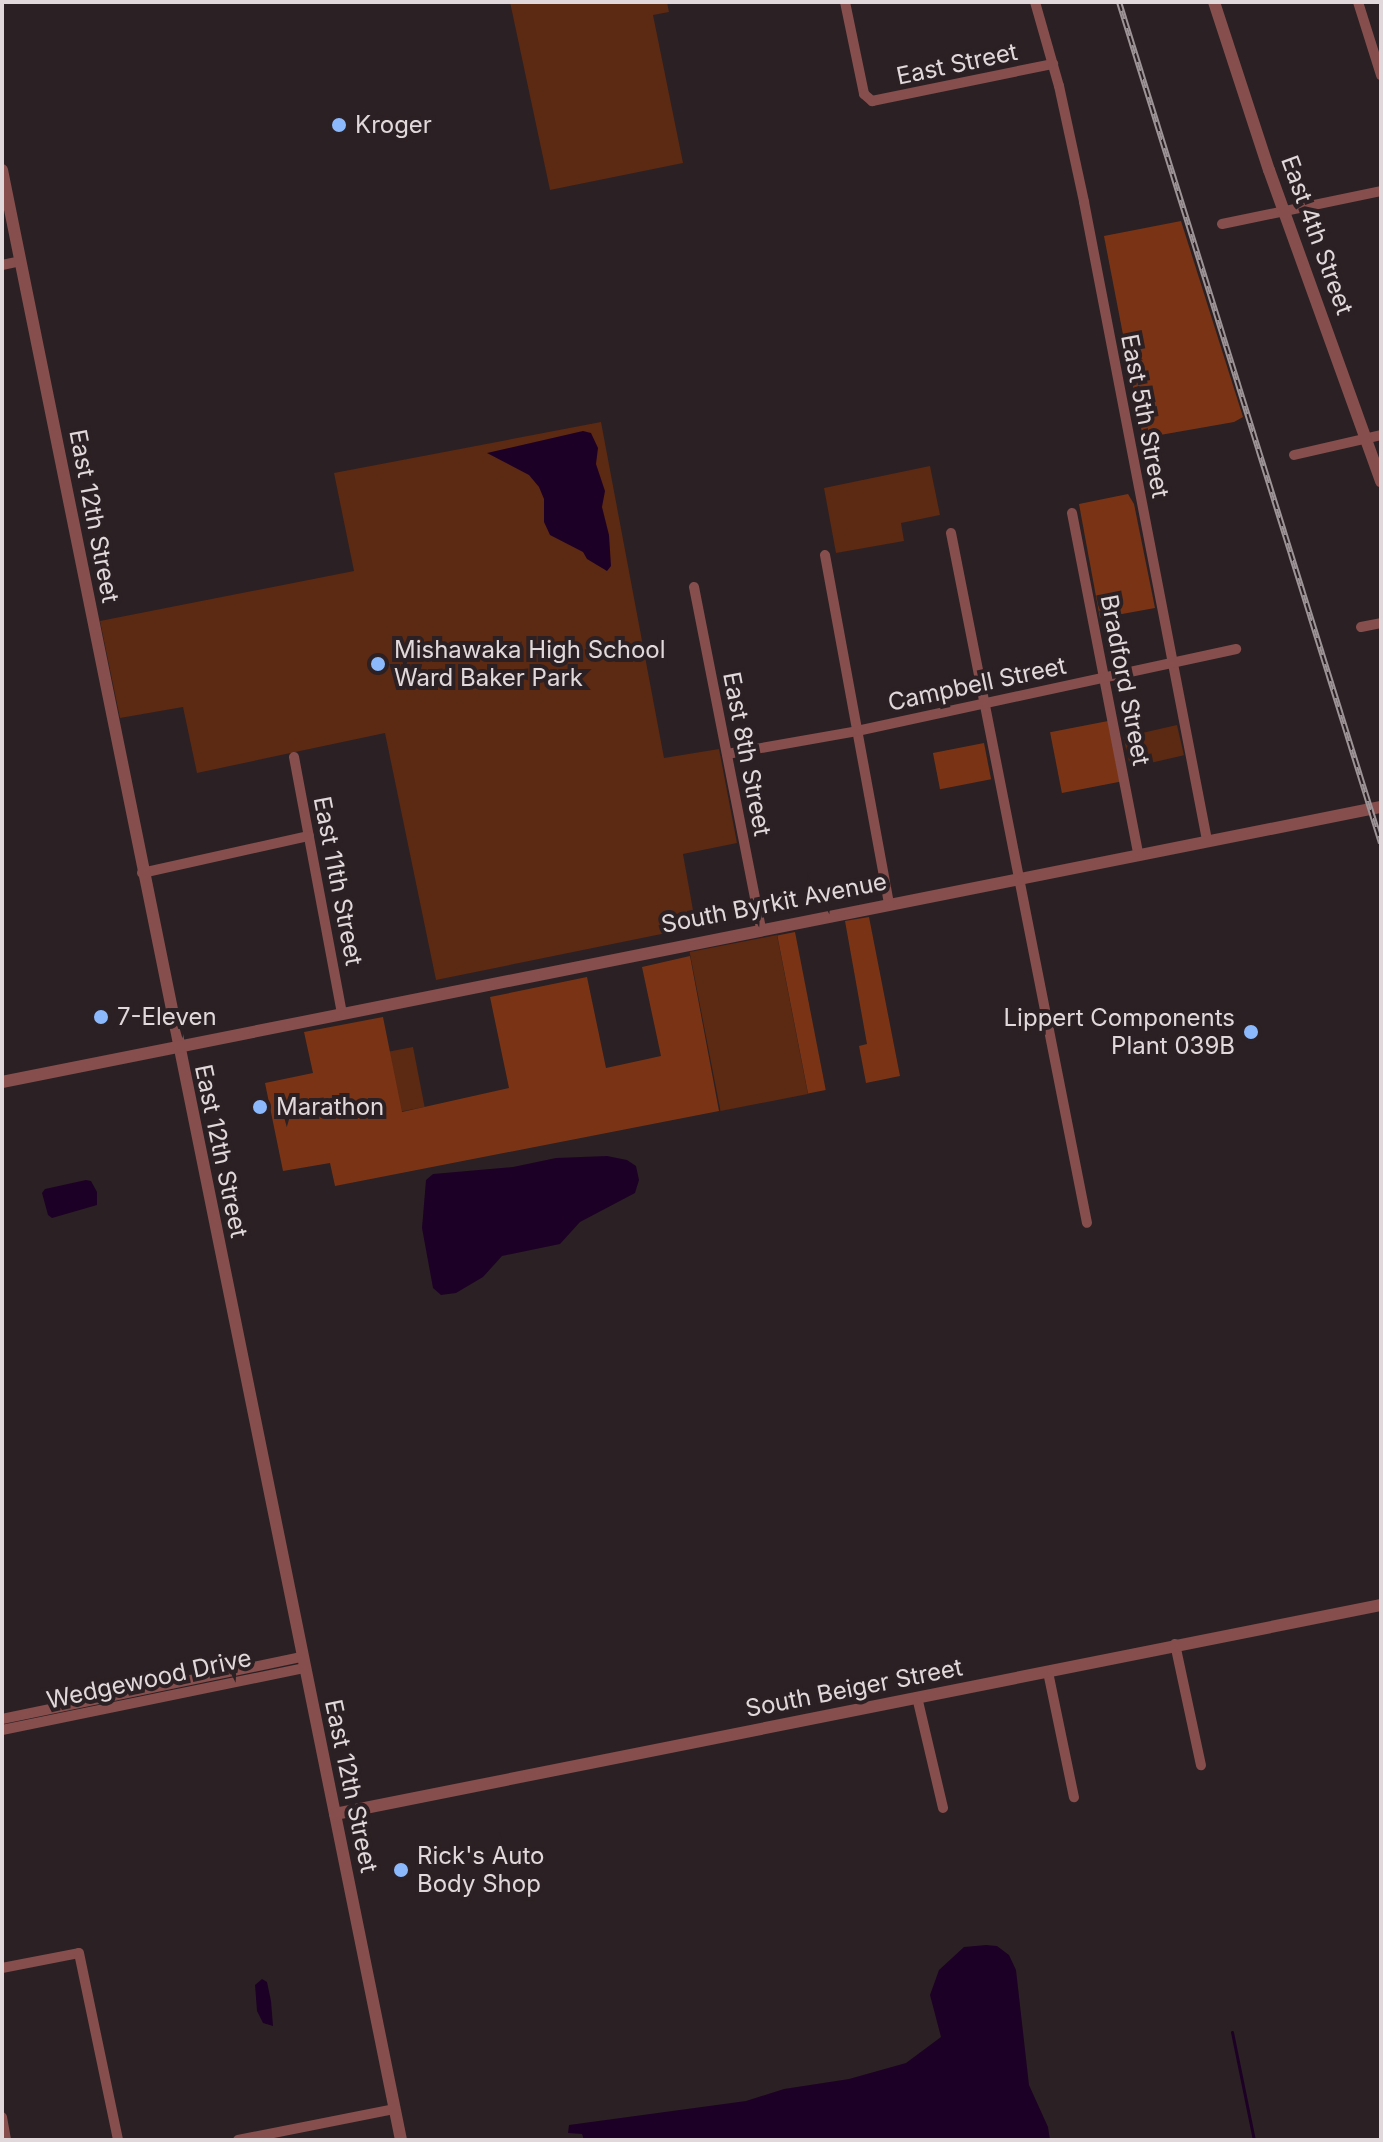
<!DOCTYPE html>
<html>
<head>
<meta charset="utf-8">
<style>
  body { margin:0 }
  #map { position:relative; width:1383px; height:2142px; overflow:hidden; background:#2b2023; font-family:Inter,sans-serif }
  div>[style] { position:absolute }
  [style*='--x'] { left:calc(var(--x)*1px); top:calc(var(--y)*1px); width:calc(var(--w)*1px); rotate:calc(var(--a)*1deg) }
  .green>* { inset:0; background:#5c2913; transform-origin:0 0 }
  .forest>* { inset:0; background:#7a3415; transform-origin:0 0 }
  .water>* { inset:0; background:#1d0025 }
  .stream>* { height:3px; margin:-1.5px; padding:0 1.5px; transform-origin:1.5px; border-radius:1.5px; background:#1d0025 }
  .minor>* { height:10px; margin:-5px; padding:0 5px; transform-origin:5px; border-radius:5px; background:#864e4d }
  .tertiary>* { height:12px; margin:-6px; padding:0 6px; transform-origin:6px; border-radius:6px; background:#864e4d }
  .rail>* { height:6px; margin-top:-3px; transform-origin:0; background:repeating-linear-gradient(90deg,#2b2023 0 9px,#9d9497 0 18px); box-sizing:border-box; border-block:2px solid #9d9497 }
  .dots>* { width:22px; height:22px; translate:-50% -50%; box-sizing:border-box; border:4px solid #2b2023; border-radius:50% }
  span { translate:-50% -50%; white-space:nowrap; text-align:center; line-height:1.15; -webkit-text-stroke:8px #2b2023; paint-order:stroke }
  .street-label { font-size:24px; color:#e0d8da }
  .poi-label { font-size:24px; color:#e0d8da }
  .left { translate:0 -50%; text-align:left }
  .right { translate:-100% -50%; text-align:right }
  .frame { position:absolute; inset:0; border:4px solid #e0d8da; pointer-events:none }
</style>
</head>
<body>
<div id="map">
  <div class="green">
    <i style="clip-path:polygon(510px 2px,667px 2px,669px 12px,653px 15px,683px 163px,550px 190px)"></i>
    <i style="clip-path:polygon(601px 422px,664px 758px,719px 749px,737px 843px,683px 854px,696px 927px,436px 980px,385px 733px,197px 773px,183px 707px,120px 718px,100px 621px,354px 571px,334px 473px)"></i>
    <i style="clip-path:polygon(930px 466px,940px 515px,901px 523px,904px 541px,836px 553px,824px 488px)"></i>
    <i style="left:1177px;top:725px;width:31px;height:55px;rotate:77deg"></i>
    <i style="left:777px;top:935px;width:162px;height:89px;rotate:79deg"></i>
    <i style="left:413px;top:1047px;width:61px;height:24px;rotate:79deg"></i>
  </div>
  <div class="forest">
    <i style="clip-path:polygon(1181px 221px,1243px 417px,1234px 422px,1143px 438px,1104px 236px)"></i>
    <i style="clip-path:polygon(1128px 494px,1134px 504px,1155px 608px,1100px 618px,1079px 504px)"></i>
    <i style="left:1108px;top:721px;width:62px;height:59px;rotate:79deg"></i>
    <i style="left:984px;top:743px;width:37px;height:52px;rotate:79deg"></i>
    <i style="clip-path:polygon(869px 917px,900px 1076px,866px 1083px,859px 1046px,867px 1044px,845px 921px)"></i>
    <i style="left:795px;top:932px;width:161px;height:18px;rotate:79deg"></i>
    <i style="clip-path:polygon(690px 956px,719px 1111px,335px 1186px,330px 1163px,283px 1171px,265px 1083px,313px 1073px,304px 1032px,383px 1017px,402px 1112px,509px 1088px,490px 997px,587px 977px,606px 1068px,661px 1056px,642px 967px)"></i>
  </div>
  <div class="water">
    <i style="clip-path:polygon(583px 431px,591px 433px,598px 448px,596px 464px,605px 491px,602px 507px,609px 535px,611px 566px,607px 571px,587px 559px,583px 552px,550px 535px,544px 522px,544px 499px,539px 487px,529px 475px,487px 453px)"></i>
    <i style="clip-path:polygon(607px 1156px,627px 1160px,636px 1166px,639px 1180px,635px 1193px,580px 1222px,560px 1244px,502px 1256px,483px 1277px,456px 1293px,441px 1295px,433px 1288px,422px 1228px,426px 1180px,433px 1174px,513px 1167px,556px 1158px)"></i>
    <i style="clip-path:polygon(86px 1180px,91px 1181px,97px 1192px,97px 1205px,52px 1218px,48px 1215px,42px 1193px,45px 1189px)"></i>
    <i style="clip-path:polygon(986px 1945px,997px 1946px,1009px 1955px,1016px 1970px,1029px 2085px,1048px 2127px,1050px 2140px,584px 2140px,582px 2134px,568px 2133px,569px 2125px,746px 2101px,784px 2089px,849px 2079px,906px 2063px,941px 2037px,930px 1995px,939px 1970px,964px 1947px)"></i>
    <i style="clip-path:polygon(262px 1979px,267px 1982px,271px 2001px,273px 2026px,263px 2023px,257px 2011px,255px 1985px)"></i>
  </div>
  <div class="stream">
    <i style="--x:1232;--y:2032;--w:110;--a:78.5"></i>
  </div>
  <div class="minor">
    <i style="--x:845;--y:2;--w:94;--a:78.3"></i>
    <i style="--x:864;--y:94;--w:11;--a:41"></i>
    <i style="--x:872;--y:101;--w:185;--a:-11.6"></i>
    <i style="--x:1035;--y:2;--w:87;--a:74.1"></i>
    <i style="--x:1059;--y:86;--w:119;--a:77.8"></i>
    <i style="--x:1084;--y:202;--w:650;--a:79.09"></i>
    <i style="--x:1358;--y:2;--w:77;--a:72.5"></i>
    <i style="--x:1222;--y:224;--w:162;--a:-11.7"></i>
    <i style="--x:2;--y:265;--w:19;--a:-12"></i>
    <i style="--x:1294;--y:455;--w:89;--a:-12.9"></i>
    <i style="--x:1072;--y:513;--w:347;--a:79"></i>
    <i style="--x:951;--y:533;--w:703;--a:78.85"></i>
    <i style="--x:825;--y:555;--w:354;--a:79.6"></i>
    <i style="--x:694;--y:587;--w:348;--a:78.9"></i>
    <i style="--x:1361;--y:627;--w:20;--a:-11"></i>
    <i style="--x:727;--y:754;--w:132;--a:-10"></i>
    <i style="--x:857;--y:731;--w:388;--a:-12.2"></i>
    <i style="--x:294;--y:757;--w:260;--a:79.4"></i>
    <i style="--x:142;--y:873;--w:171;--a:-12.5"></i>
    <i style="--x:1175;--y:1644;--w:124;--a:77.9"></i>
    <i style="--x:1048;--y:1672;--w:128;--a:78.3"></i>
    <i style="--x:917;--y:1697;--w:114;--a:76.8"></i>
    <i style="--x:2;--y:1719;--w:306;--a:-11.7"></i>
    <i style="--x:2;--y:1730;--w:308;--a:-11.6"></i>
    <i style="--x:2;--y:1968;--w:78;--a:-11"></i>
    <i style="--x:79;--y:1953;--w:191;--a:78.2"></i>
    <i style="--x:2;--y:2117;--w:23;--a:80"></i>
    <i style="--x:238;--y:2140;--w:160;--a:-11.2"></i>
  </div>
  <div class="tertiary">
    <i style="--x:1214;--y:2;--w:177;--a:71.9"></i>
    <i style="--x:1269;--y:170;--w:331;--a:70.2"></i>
    <i style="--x:2;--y:170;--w:2010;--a:78.55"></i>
    <i style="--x:2;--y:1082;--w:1406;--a:-11.28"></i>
    <i style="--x:335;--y:1814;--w:1067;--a:-11.3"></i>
  </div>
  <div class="rail">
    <i style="--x:1119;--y:2;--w:881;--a:72.7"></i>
  </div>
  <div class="dots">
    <i style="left:339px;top:125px;background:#8bb9fc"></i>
    <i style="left:378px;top:664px;background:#8bb9fc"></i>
    <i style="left:101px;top:1017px;background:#8bb9fc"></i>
    <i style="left:1251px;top:1032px;background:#8bb9fc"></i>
    <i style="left:260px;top:1107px;background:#8bb9fc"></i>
    <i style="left:401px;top:1870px;background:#8bb9fc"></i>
  </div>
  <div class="street-label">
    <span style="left:957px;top:64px;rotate:-12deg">East Street</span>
    <span style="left:1317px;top:235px;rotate:70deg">East 4th Street</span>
    <span style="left:1145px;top:416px;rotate:79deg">East 5th Street</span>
    <span style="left:94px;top:516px;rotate:79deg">East 12th Street</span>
    <span style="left:1125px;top:680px;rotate:79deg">Bradford Street</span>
    <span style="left:977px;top:684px;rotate:-12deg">Campbell Street</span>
    <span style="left:747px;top:754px;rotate:79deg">East 8th Street</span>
    <span style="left:338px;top:881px;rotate:79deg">East 11th Street</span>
    <span style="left:774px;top:903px;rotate:-11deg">South Byrkit Avenue</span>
    <span style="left:221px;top:1151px;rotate:78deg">East 12th Street</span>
    <span style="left:149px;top:1679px;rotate:-12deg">Wedgewood Drive</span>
    <span style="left:854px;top:1688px;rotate:-11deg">South Beiger Street</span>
    <span style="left:351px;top:1786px;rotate:78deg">East 12th Street</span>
  </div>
  <div class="poi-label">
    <span class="left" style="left:355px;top:125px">Kroger</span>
    <span class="left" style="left:394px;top:664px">Mishawaka High School<br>Ward Baker Park</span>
    <span class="left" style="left:117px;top:1017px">7-Eleven</span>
    <span class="right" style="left:1235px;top:1032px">Lippert Components<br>Plant 039B</span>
    <span class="left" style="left:276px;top:1107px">Marathon</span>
    <span class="left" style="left:417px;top:1870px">Rick's Auto<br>Body Shop</span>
  </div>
  <div class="frame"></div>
</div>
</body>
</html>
